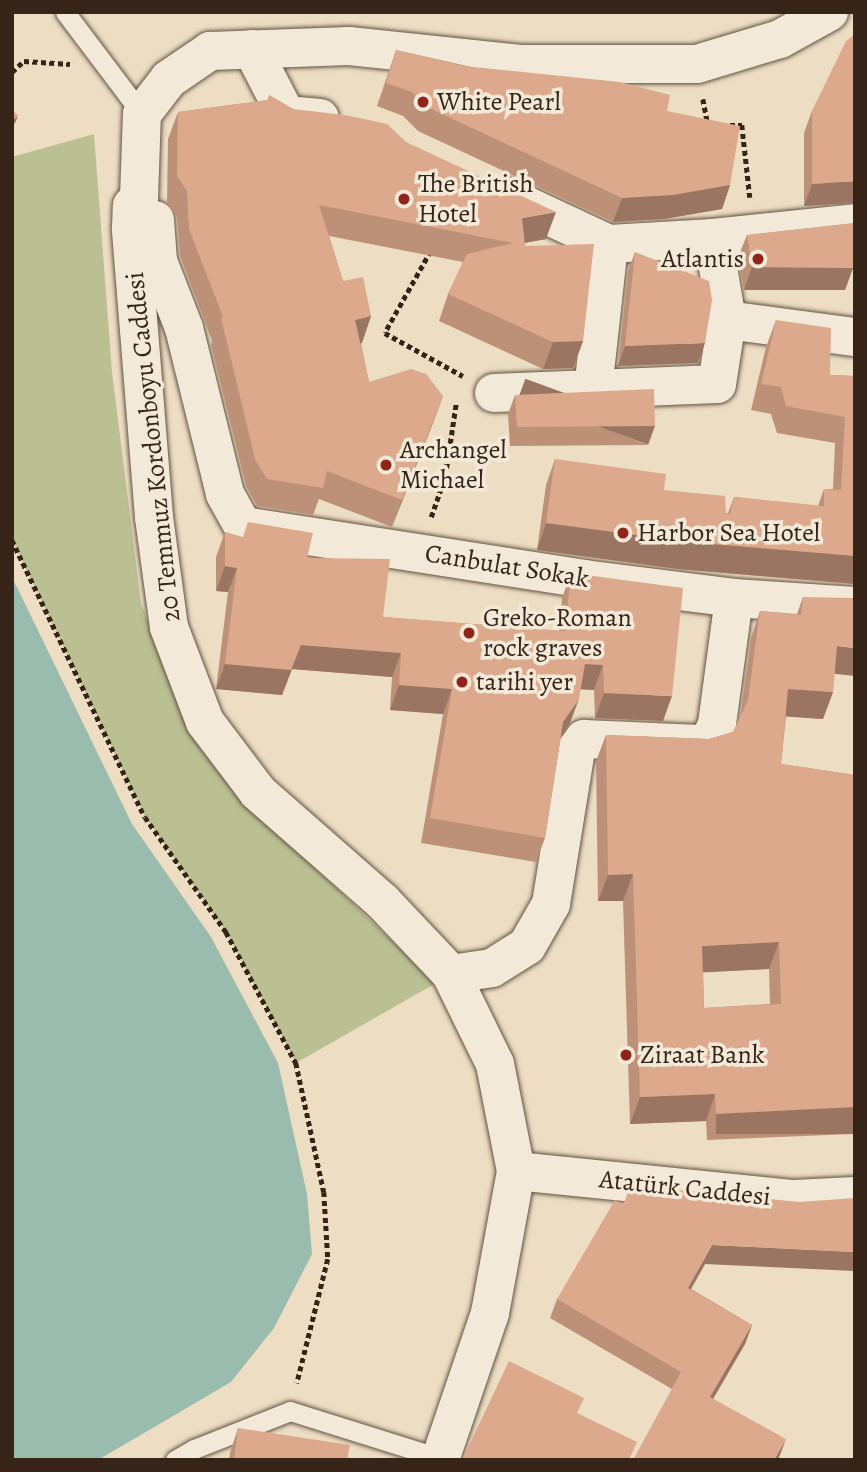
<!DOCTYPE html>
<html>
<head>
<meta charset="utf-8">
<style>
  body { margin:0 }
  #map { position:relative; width:867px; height:1472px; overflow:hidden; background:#ecddc3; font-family:Alegreya,serif }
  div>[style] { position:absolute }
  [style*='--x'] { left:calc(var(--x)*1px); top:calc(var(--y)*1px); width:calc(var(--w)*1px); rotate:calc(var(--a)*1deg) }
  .green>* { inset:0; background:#bac092 }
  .water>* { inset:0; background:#99bcaf }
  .path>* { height:4.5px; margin-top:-2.25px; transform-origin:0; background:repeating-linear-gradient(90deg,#372418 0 5px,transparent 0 8.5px) }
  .roads { filter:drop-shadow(0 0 2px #645243) drop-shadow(0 0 2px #645243) }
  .lane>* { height:19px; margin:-9.5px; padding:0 9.5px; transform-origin:9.5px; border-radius:9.5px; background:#f3e9d8 }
  .street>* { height:38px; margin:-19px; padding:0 19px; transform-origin:19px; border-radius:19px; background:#f3e9d8 }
  .wall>* { inset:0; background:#bd9178 }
  .shaded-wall>* { inset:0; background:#9a7662; transform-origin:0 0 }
  .building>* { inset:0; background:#dca98c }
  .dots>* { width:19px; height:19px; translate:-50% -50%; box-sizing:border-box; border:4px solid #f3e9d8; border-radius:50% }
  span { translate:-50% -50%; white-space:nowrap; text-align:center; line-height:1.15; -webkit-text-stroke:7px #f3e9d8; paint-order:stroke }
  .poi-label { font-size:26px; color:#372418 }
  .left { translate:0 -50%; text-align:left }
  .right { translate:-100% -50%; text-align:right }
  .street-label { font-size:26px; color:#372418 }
  .frame { position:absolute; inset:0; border:14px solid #372418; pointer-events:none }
</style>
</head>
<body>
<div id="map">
  <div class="green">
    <i style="clip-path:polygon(94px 134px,112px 372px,141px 603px,189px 732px,266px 821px,436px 983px,296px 1063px,226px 932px,145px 817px,12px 540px,12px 157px)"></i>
  </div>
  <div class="water">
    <i style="clip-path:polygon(12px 577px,132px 824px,211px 937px,278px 1063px,307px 1194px,312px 1254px,274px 1328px,231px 1382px,98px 1460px,12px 1460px)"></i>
  </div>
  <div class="path">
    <i style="--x:12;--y:72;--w:16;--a:-43"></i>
    <i style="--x:24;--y:61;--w:46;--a:3.7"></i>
    <i style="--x:703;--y:99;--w:26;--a:79"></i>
    <i style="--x:730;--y:125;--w:12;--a:0"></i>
    <i style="--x:742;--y:125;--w:73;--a:83.7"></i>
    <i style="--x:431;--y:251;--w:94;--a:119.3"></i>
    <i style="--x:385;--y:333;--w:89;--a:28.9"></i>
    <i style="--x:431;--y:517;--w:42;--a:-70.7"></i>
    <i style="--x:445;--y:477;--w:75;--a:-81.5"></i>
    <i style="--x:12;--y:540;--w:307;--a:64.4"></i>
    <i style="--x:145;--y:817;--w:141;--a:54.8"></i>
    <i style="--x:226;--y:932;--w:149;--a:61.9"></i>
    <i style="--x:296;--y:1063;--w:132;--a:77.8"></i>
    <i style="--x:324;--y:1192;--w:67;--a:86.6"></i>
    <i style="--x:328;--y:1259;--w:128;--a:104"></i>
  </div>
  <div class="roads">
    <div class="lane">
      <i style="--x:65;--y:12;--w:128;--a:53"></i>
      <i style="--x:175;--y:1460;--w:22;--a:-30"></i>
      <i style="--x:194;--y:1449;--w:103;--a:-21.6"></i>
      <i style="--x:290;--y:1411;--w:157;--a:17.4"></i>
    </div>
    <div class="street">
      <i style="--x:252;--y:49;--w:74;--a:62.7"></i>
      <i style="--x:286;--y:115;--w:34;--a:5"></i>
      <i style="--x:508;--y:197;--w:111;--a:25"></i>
      <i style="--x:609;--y:244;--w:104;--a:-3.3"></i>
      <i style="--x:713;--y:238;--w:143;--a:-6"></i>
      <i style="--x:155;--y:220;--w:41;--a:85.8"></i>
      <i style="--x:158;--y:261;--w:72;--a:68.8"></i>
      <i style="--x:184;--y:328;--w:171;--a:76.1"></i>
      <i style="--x:225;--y:494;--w:37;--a:61"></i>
      <i style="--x:243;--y:526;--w:345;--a:8.8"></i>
      <i style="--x:584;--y:579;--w:151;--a:7.2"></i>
      <i style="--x:734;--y:598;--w:121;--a:3.8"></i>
      <i style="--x:727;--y:320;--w:129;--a:7.6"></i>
      <i style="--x:593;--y:390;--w:147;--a:-83.7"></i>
      <i style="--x:494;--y:393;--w:223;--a:-2.3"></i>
      <i style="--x:717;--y:384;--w:65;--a:-81.1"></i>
      <i style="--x:727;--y:320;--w:83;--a:-99.7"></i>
      <i style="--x:451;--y:974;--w:41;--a:-8.3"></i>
      <i style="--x:492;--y:968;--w:41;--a:-32.2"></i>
      <i style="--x:527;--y:946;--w:48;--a:-60.3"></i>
      <i style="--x:551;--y:904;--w:156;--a:-80.8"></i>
      <i style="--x:576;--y:750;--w:14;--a:-54"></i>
      <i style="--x:584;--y:739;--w:116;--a:2.5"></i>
      <i style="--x:700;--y:744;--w:13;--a:-29"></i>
      <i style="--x:711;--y:738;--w:15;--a:-67"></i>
      <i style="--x:717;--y:724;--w:127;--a:-82.3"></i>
      <i style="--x:516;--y:1171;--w:279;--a:5.8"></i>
      <i style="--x:794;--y:1199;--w:61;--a:-2.8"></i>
      <i style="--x:440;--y:1460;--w:155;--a:-71.2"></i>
      <i style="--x:490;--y:1313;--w:144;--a:-79.6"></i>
      <i style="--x:516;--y:1171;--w:109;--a:-101.1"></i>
      <i style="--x:495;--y:1064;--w:100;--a:-116.1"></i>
      <i style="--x:451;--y:974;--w:99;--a:-133.4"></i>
      <i style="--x:383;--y:902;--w:167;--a:-138.7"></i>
      <i style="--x:258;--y:792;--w:88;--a:-127.1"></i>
      <i style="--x:205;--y:722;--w:102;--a:-110.8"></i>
      <i style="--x:169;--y:627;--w:111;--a:-97.8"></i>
      <i style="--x:154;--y:517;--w:289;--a:-94.6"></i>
      <i style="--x:131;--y:229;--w:23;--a:-88"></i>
      <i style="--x:132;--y:206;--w:11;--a:-49"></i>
      <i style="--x:139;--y:198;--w:84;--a:-88"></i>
      <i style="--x:142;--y:114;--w:44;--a:-52.4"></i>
      <i style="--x:169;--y:79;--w:50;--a:-34.3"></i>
      <i style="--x:210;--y:51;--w:139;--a:-2.1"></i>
      <i style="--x:349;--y:46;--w:172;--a:6"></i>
      <i style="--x:520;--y:64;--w:177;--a:0"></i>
      <i style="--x:697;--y:64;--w:87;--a:-16.8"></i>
      <i style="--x:780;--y:39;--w:56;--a:-28.9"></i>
    </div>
  </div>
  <div class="wall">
    <i style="clip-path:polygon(396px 50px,667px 111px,730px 185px,722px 209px,664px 219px,613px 222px,418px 131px,403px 116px,377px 106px)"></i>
    <i style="clip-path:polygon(269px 95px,293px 109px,406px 142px,546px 239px,525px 243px,525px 246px,583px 341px,573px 368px,543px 369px,439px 321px,448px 294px,463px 262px,329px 236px,343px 281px,371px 316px,361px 344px,369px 382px,443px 396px,392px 527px,319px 499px,313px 515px,257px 506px,246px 486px,211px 345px,212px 341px,180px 256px,177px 218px,167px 203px,168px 139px,178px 112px,268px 100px)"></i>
    <i style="clip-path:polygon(812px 111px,855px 203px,804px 206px,804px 133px)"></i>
    <i style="clip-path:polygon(855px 223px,855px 268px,853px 267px,845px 290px,744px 290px,738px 257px,747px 235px)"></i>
    <i style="clip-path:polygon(635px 252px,698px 363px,618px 366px,628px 271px)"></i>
    <i style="clip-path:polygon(776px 320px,830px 375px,855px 376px,855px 584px,678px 569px,537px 550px,546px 485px,555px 459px,664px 490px,726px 513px,728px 513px,734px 497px,818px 506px,824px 489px,833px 489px,835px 443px,777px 433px,771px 414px,751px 410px,766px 347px)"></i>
    <i style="clip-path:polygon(515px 395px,648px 445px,510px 446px,508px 414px)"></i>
    <i style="clip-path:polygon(225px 532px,307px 558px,383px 617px,559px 631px,562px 598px,571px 573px,663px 721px,595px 718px,594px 690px,580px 689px,570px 723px,561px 736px,545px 838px,536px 862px,421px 843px,443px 714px,390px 710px,392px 677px,292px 669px,282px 695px,216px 689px,228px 592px,216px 591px,216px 557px)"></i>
    <i style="clip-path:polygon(evenodd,803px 597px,834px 674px,833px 692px,823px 719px,786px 716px,781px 764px,855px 775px,855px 1134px,707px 1140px,706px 1121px,630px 1124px,623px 901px,598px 901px,596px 761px,606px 735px,709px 739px,733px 732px,740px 718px,751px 638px,760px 611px,797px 614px,803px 597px,769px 969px,770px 1004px,704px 1008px,703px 972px,769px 969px)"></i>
    <i style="clip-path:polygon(705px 1264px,691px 1289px,752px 1325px,745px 1344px,713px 1399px,672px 1389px,550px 1318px,557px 1299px)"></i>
    <i style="clip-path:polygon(238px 1428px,347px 1460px,229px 1460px,230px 1453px)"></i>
  </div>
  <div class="shaded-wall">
    <i style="clip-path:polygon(18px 116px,15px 123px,12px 126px,12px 121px)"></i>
    <i style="clip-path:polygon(855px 181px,855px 203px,804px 206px,812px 184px)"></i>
    <i style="clip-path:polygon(730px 185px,722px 209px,664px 219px,613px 222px,622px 198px)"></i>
    <i style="clip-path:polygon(556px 212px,546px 239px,512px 245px,522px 218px)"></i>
    <i style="clip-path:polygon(752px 267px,853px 268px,845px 290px,744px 290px)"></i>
    <i style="clip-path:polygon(371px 316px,362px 343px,345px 347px,355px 320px)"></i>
    <i style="clip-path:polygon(583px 341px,573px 368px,543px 369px,553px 342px)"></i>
    <i style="clip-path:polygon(705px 343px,698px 363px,618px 366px,625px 346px)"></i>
    <i style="clip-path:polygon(443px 396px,433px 423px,392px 527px,402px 500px)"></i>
    <i style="left:655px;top:426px;width:20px;height:138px;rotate:110deg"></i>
    <i style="clip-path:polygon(546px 523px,855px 556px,855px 584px,678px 569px,537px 550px)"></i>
    <i style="clip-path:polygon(225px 566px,237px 568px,228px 592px,216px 591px)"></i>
    <i style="clip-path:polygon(301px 645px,401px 653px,392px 677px,292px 669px,282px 695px,216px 689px,225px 664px)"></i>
    <i style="clip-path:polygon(837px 646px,855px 648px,855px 676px,827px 673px)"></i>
    <i style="clip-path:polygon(585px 664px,603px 665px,594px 690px,576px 689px)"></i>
    <i style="clip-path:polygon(399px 685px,452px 689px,443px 714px,390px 710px)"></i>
    <i style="clip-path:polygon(788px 689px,833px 692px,823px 719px,779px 716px)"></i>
    <i style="clip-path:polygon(604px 693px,672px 696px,663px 721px,595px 718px)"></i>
    <i style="clip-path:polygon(579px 699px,570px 723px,554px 746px,563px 722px)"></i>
    <i style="clip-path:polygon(633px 874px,623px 901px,598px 901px,608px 875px)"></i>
    <i style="clip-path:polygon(779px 942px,769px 969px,692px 973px,702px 946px)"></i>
    <i style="clip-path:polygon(715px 1094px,706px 1121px,630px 1124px,640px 1097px)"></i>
    <i style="left:855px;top:1107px;width:27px;height:139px;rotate:90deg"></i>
    <i style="clip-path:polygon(712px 1245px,855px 1252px,855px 1271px,705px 1264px,681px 1306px,688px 1288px)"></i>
    <i style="clip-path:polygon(752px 1325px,745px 1344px,703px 1416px,710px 1397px)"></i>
    <i style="clip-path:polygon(786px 1439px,778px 1460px,774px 1460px)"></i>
  </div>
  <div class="building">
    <i style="clip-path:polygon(855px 34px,855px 181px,812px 184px,812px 111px,846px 41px)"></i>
    <i style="clip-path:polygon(396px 50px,464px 66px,620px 82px,670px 95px,667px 111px,740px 126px,730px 185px,673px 195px,622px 198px,427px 107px,412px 92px,386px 83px)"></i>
    <i style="clip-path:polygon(269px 95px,293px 109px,345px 115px,387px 124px,406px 142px,556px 212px,522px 218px,525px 246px,594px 244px,583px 341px,553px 342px,448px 294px,467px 254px,513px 243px,319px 205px,343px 281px,363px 277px,371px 316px,355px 320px,369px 382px,411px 369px,426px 374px,443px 396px,402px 500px,327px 471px,323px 488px,267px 479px,255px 459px,221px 318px,223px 317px,189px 229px,187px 191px,177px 176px,178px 112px,269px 100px)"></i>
    <i style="clip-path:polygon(12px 109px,18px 116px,12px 121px)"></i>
    <i style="clip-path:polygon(855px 223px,853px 268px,752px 267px,747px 235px)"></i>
    <i style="clip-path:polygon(635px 252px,709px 281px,712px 300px,705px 343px,625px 346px)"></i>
    <i style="clip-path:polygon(776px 320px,831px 328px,830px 375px,855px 376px,855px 556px,688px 542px,546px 523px,555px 459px,666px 474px,664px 490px,725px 496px,726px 513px,730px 514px,734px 497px,824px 506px,824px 489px,841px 490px,845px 417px,786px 406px,781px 387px,761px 384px)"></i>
    <i style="clip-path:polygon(654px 389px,655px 426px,517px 427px,515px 395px)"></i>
    <i style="clip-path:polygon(248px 522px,313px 533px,307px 558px,390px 559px,383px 617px,565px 631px,571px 573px,683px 588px,672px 696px,604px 693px,603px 665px,585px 664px,579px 699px,563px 722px,545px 838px,430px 818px,452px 689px,399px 685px,401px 653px,301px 645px,291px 670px,225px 664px,237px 568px,225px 566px,225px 532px,243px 537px)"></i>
    <i style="clip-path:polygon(evenodd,803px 597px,855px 598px,855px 648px,837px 646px,833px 692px,788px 689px,781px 764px,855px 775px,855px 1107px,716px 1114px,715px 1094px,640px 1097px,633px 874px,608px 875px,606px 735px,709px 739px,733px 732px,748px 700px,760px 611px,801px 615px,803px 597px,779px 942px,781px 1004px,704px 1008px,702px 946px,779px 942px)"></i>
    <i style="clip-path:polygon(631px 1185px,799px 1202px,855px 1198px,855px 1252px,712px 1245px,688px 1288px,752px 1325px,710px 1397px,786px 1439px,774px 1460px,633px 1460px,681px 1372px,557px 1299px,615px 1200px,623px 1205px)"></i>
    <i style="clip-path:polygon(509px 1361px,584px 1398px,577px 1413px,637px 1442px,629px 1460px,462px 1460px)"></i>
    <i style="clip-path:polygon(238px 1428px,350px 1445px,347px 1460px,234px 1460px)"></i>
  </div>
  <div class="dots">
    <i style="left:423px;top:102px;background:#8f2418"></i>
    <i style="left:404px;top:199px;background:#8f2418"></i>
    <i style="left:758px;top:259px;background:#8f2418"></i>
    <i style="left:386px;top:465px;background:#8f2418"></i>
    <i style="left:623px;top:533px;background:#8f2418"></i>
    <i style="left:469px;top:633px;background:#8f2418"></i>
    <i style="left:462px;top:682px;background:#8f2418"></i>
    <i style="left:626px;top:1055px;background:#8f2418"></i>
  </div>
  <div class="poi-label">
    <span class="left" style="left:437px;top:102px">White Pearl</span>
    <span class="left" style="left:418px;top:199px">The British<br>Hotel</span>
    <span class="right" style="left:744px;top:259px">Atlantis</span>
    <span class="left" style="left:400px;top:465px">Archangel<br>Michael</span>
    <span class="left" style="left:637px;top:533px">Harbor Sea Hotel</span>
    <span class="left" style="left:483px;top:633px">Greko-Roman<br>rock graves</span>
    <span class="left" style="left:476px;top:682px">tarihi yer</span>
    <span class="left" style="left:640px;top:1055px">Ziraat Bank</span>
  </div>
  <div class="street-label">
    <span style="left:153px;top:447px;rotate:-96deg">20 Temmuz Kordonboyu Caddesi</span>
    <span style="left:507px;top:566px;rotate:9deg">Canbulat Sokak</span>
    <span style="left:685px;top:1188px;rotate:6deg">Atatürk Caddesi</span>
  </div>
  <div class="frame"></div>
</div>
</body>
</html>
